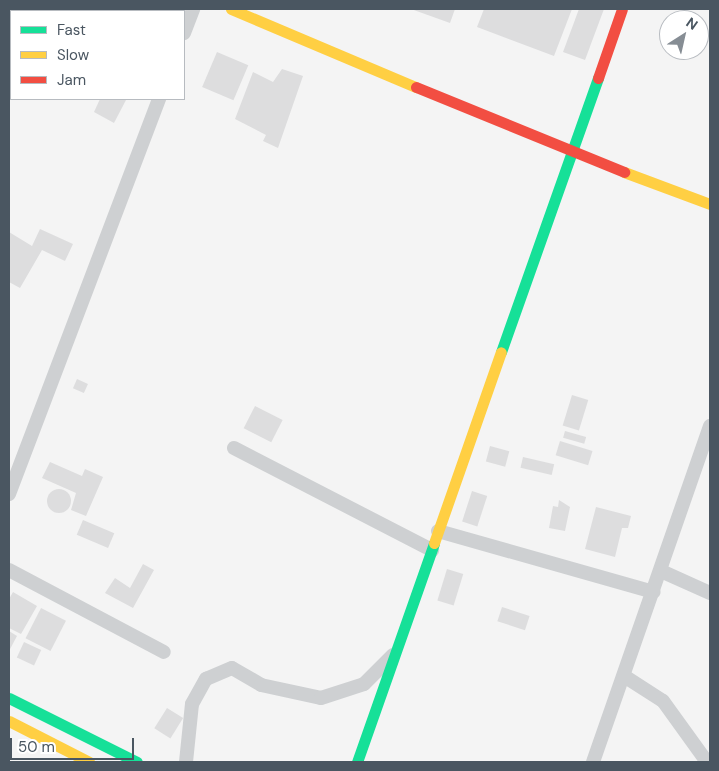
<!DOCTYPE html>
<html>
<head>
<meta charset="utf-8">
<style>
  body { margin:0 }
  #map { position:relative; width:719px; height:771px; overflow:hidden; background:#f4f4f4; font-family:"DM Sans",sans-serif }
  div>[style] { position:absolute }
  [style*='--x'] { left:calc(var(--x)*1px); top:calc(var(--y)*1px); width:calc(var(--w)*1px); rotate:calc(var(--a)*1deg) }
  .building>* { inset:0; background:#ddddde; transform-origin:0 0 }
  .round { border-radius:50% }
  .street>* { height:14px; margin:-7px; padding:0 7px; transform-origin:7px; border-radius:7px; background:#ced0d2 }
  .fast>* { height:11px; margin:-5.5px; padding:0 5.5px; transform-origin:5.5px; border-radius:5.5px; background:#16e098 }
  .slow>* { height:11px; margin:-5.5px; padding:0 5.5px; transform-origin:5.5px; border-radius:5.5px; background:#ffcf43 }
  .jam>* { height:11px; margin:-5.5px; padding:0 5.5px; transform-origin:5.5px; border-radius:5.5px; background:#f24e42 }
  span { translate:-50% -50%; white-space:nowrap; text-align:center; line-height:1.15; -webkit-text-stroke:4px #fff; paint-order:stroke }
  .frame { position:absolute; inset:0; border:10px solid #4a5661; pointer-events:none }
  .legend { position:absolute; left:10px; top:10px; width:175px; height:90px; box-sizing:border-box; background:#fff; border:1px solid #b7bbc0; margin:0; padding:6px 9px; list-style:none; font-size:15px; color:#4a5661 }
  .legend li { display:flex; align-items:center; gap:10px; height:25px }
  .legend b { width:25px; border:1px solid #b7bbc0 }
  .north { position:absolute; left:659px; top:10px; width:50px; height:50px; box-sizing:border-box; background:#fff; border:1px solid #b7bbc0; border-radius:50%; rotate:35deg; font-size:14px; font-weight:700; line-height:20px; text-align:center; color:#4a5661 }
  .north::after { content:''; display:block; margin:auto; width:18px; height:22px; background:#868d94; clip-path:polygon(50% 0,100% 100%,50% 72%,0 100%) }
  .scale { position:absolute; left:10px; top:738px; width:124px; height:22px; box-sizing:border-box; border:2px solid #4a5661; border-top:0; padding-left:6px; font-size:15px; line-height:18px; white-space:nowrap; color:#4a5661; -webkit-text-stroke:4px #fff; paint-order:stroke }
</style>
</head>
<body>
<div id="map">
  <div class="building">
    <i style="clip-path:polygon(10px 9px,73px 11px,11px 11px,11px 76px)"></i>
    <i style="clip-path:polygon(411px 9px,455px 9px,450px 23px)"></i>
    <i style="clip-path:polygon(484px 9px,572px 9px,554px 56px,477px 27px)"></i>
    <i style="clip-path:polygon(579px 9px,604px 9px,585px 60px,563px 52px)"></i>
    <i style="left:217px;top:52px;width:34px;height:38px;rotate:23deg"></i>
    <i style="clip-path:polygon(282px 69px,303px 76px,278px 148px,263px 141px,266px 135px,235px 119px,253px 72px,273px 82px)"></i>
    <i style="clip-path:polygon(100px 99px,126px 100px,114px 123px,94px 112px)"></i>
    <i style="clip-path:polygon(40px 229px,73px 244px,65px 261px,42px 250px,20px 288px,9px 282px,9px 232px,32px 246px)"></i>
    <i style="left:77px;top:379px;width:12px;height:10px;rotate:24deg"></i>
    <i style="left:572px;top:395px;width:17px;height:32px;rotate:17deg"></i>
    <i style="left:255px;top:406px;width:31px;height:25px;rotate:27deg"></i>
    <i style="left:565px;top:431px;width:22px;height:7px;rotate:16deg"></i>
    <i style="left:560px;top:441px;width:34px;height:15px;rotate:17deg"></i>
    <i style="left:490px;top:446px;width:20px;height:16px;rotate:15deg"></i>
    <i style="left:523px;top:457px;width:32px;height:11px;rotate:13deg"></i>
    <i style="clip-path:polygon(50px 462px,82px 476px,85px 469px,103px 477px,86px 516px,71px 510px,76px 493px,42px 478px)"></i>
    <i class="round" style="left:47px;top:489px;width:24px;height:24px"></i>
    <i style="left:472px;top:491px;width:16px;height:32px;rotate:18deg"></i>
    <i style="clip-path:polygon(559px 500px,570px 507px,565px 531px,549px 528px,553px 506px,558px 507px)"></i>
    <i style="clip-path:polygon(596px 507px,631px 516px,628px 528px,622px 528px,615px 557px,585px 549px)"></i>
    <i style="left:83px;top:520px;width:34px;height:16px;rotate:23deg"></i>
    <i style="clip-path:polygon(143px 564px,154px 570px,133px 608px,105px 593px,115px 578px,130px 588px)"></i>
    <i style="left:447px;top:569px;width:17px;height:33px;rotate:17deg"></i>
    <i style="clip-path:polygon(13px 592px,37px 606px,21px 634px,9px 628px,9px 599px)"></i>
    <i style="left:502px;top:607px;width:29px;height:15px;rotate:18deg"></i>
    <i style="left:41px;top:608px;width:28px;height:34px;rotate:27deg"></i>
    <i style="clip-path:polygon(9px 631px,17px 636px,9px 651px)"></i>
    <i style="left:24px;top:642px;width:19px;height:17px;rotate:25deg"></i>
    <i style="left:167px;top:708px;width:19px;height:24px;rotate:32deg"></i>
  </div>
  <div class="street">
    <i style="--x:184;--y:33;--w:26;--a:-69"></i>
    <i style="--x:234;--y:448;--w:223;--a:27.3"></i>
    <i style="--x:9;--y:494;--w:423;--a:-69.2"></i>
    <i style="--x:438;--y:531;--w:224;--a:15.8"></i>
    <i style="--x:9;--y:570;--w:175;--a:27.9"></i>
    <i style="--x:661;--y:571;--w:54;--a:24.2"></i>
    <i style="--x:624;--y:676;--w:46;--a:32.7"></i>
    <i style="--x:663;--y:701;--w:75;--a:54.2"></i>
    <i style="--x:186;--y:762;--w:58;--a:-84.1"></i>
    <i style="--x:192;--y:704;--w:29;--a:-61"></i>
    <i style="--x:206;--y:679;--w:28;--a:-23"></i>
    <i style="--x:232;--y:668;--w:34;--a:30"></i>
    <i style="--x:261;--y:685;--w:61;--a:12.2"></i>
    <i style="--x:321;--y:698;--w:45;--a:-18"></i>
    <i style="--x:364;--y:684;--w:41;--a:-45"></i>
    <i style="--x:593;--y:762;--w:356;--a:-70.8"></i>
  </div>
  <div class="fast">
    <i style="--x:501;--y:352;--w:291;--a:-70.5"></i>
    <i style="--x:9;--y:698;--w:143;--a:26.6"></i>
    <i style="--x:357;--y:762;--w:232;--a:-70.6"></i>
  </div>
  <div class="slow">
    <i style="--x:231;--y:9;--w:201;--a:22.9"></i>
    <i style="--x:624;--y:172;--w:92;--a:20.4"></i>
    <i style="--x:434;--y:543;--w:202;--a:-70.7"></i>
    <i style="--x:9;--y:721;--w:90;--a:27.1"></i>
  </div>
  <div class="jam">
    <i style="--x:598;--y:78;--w:73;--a:-70.8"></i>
    <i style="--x:416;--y:87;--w:225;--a:22.2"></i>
  </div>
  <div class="frame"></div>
  <ul class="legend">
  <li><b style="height:6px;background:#16e098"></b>Fast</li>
  <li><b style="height:6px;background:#ffcf43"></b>Slow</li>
  <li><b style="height:6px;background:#f24e42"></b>Jam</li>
  </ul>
  <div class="north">N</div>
  <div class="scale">50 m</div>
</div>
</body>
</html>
